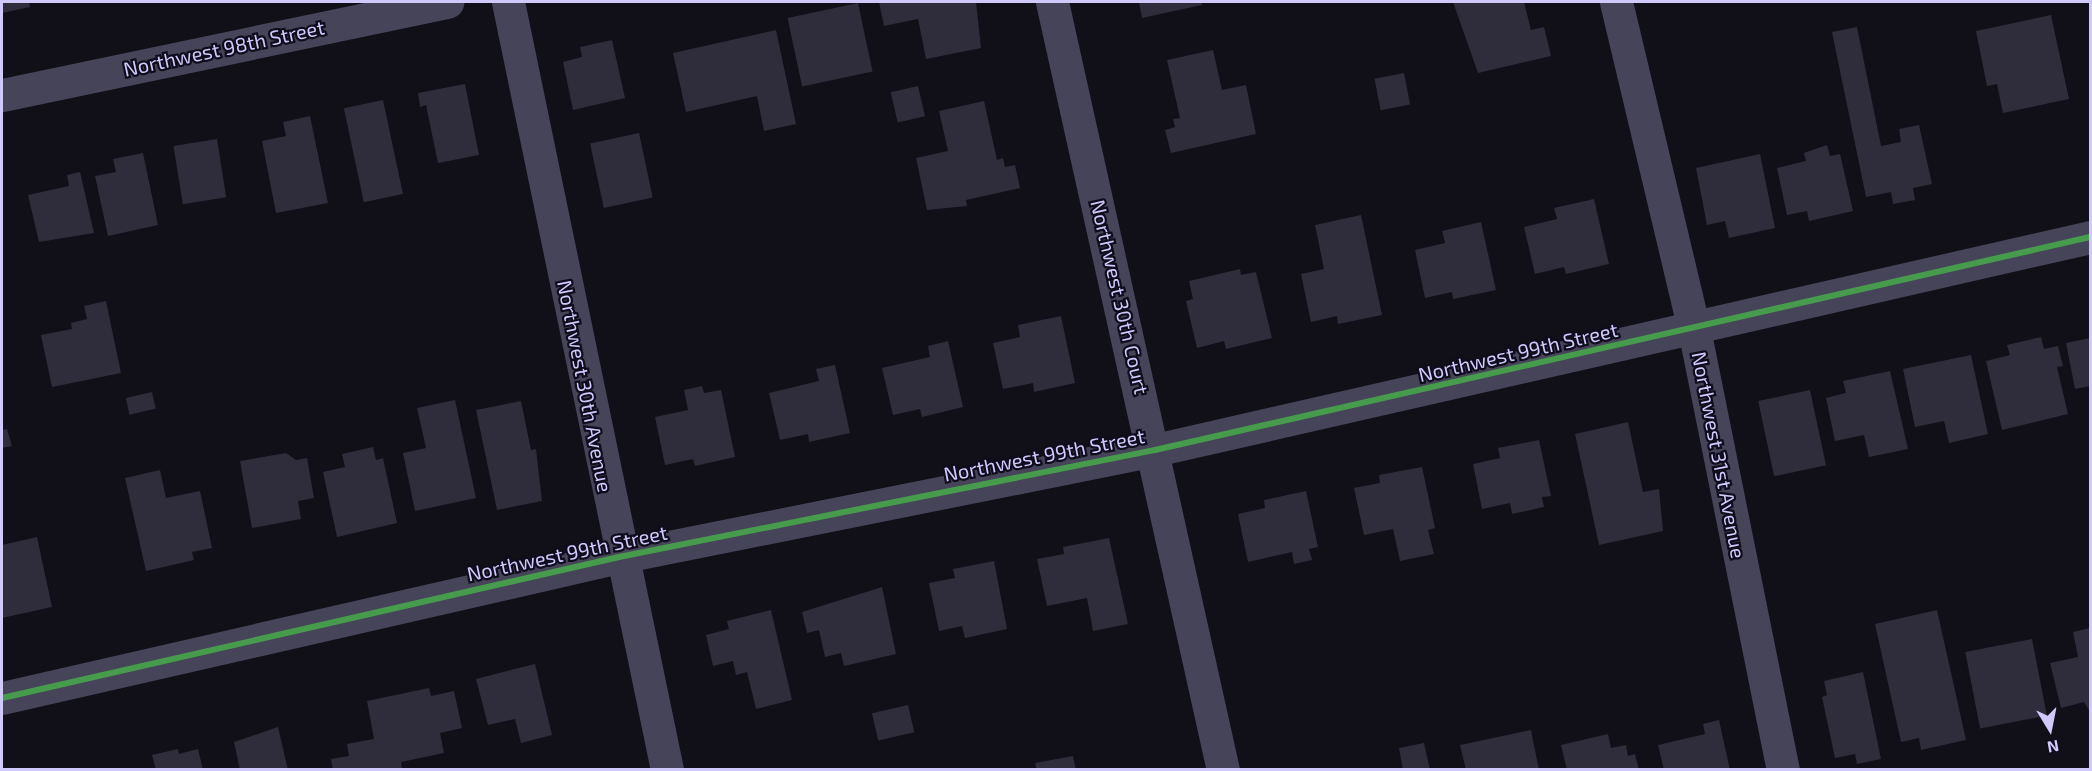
<!DOCTYPE html>
<html>
<head>
<meta charset="utf-8">
<style>
  body { margin:0 }
  #map { position:relative; width:2092px; height:771px; overflow:hidden; background:#111018; font-family:"Exo 2",sans-serif }
  div>[style] { position:absolute }
  [style*='--x'] { left:calc(var(--x)*1px); top:calc(var(--y)*1px); width:calc(var(--w)*1px); rotate:calc(var(--a)*1deg) }
  .building>* { inset:0; background:#2f2c3b; transform-origin:0 0 }
  .street>* { height:33px; margin:-16.5px; padding:0 16.5px; transform-origin:16.5px; border-radius:16.5px; background:#464459 }
  .cycleway>* { height:6px; margin:-3px; padding:0 3px; transform-origin:3px; border-radius:3px; background:#469c4c }
  span { translate:-50% -50%; white-space:nowrap; text-align:center; line-height:1.15; -webkit-text-stroke:4.5px #0f0c1c; paint-order:stroke }
  .street-label { font-size:20px; color:#cfc9fc }
  .frame { position:absolute; inset:0; border:3px solid #cfc9fc; pointer-events:none }
  .north { position:absolute; left:2020px; top:699px; width:60px; height:60px; -webkit-text-stroke:4px #0f0c1c; paint-order:stroke; rotate:170deg; font-size:16px; font-weight:700; line-height:24px; text-align:center; color:#cfc9fc }
  .north::after { content:''; display:block; margin:auto; width:21px; height:27px; background:#cfc9fc; clip-path:polygon(50% 0,100% 100%,50% 72%,0 100%) }
</style>
</head>
<body>
<div id="map">
  <div class="building">
    <i style="clip-path:polygon(2px 2px,29px 2px,30px 7px,2px 13px)"></i>
    <i style="clip-path:polygon(879px 2px,976px 2px,981px 48px,926px 59px,918px 19px,884px 26px)"></i>
    <i style="clip-path:polygon(1139px 2px,1201px 2px,1202px 5px,1142px 18px)"></i>
    <i style="clip-path:polygon(1453px 2px,1524px 2px,1531px 30px,1544px 27px,1551px 56px,1478px 73px)"></i>
    <i style="left:858px;top:3px;width:70px;height:72px;rotate:78deg"></i>
    <i style="clip-path:polygon(2051px 15px,2069px 99px,2003px 113px,1997px 84px,1987px 86px,1976px 31px)"></i>
    <i style="clip-path:polygon(1857px 27px,1881px 146px,1901px 142px,1899px 129px,1919px 125px,1932px 184px,1913px 188px,1915px 200px,1893px 204px,1891px 192px,1866px 197px,1832px 32px)"></i>
    <i style="clip-path:polygon(776px 30px,796px 124px,764px 131px,757px 96px,686px 112px,673px 53px)"></i>
    <i style="clip-path:polygon(612px 40px,625px 98px,573px 110px,563px 62px,582px 57px,580px 47px)"></i>
    <i style="clip-path:polygon(1213px 50px,1222px 90px,1246px 85px,1256px 134px,1171px 153px,1165px 130px,1175px 127px,1173px 119px,1180px 118px,1167px 60px)"></i>
    <i style="left:1404px;top:73px;width:32px;height:30px;rotate:79deg"></i>
    <i style="clip-path:polygon(465px 84px,479px 155px,438px 163px,426px 105px,420px 107px,418px 93px)"></i>
    <i style="left:918px;top:86px;width:31px;height:28px;rotate:77deg"></i>
    <i style="left:383px;top:100px;width:96px;height:40px;rotate:78deg"></i>
    <i style="clip-path:polygon(984px 101px,997px 160px,1003px 158px,1005px 167px,1015px 165px,1020px 188px,966px 200px,967px 206px,927px 210px,916px 158px,948px 151px,939px 111px)"></i>
    <i style="clip-path:polygon(310px 116px,328px 203px,276px 213px,262px 141px,286px 136px,283px 122px)"></i>
    <i style="left:639px;top:133px;width:66px;height:50px;rotate:78deg"></i>
    <i style="left:217px;top:139px;width:59px;height:44px;rotate:81deg"></i>
    <i style="clip-path:polygon(1827px 145px,1830px 156px,1840px 154px,1853px 211px,1809px 221px,1807px 211px,1787px 215px,1777px 168px,1806px 161px,1804px 153px)"></i>
    <i style="clip-path:polygon(143px 153px,158px 225px,108px 236px,95px 176px,116px 172px,113px 159px)"></i>
    <i style="clip-path:polygon(1760px 154px,1775px 228px,1729px 238px,1725px 221px,1707px 225px,1696px 168px)"></i>
    <i style="clip-path:polygon(80px 172px,94px 233px,39px 242px,28px 195px,69px 186px,67px 175px)"></i>
    <i style="clip-path:polygon(1594px 199px,1609px 264px,1566px 274px,1564px 267px,1535px 274px,1524px 227px,1557px 219px,1554px 208px)"></i>
    <i style="clip-path:polygon(1361px 215px,1382px 315px,1338px 324px,1337px 316px,1311px 322px,1301px 274px,1324px 269px,1315px 225px)"></i>
    <i style="clip-path:polygon(1481px 222px,1496px 290px,1453px 299px,1452px 292px,1425px 298px,1415px 250px,1445px 243px,1442px 231px)"></i>
    <i style="clip-path:polygon(1240px 269px,1241px 275px,1256px 272px,1272px 338px,1226px 349px,1224px 341px,1197px 348px,1186px 301px,1193px 299px,1189px 281px)"></i>
    <i style="clip-path:polygon(106px 301px,121px 373px,52px 387px,41px 335px,72px 329px,71px 323px,87px 319px,84px 306px)"></i>
    <i style="clip-path:polygon(1061px 316px,1075px 383px,1034px 392px,1033px 383px,1003px 389px,993px 343px,1020px 337px,1018px 325px)"></i>
    <i style="clip-path:polygon(2041px 337px,2044px 349px,2058px 346px,2063px 366px,2057px 367px,2068px 414px,2002px 430px,1986px 361px,2010px 355px,2007px 345px)"></i>
    <i style="clip-path:polygon(2090px 338px,2090px 386px,2075px 389px,2066px 343px)"></i>
    <i style="clip-path:polygon(948px 341px,963px 407px,922px 417px,920px 409px,893px 415px,882px 368px,930px 357px,928px 346px)"></i>
    <i style="clip-path:polygon(1971px 355px,1988px 434px,1949px 443px,1944px 421px,1915px 427px,1903px 369px)"></i>
    <i style="clip-path:polygon(835px 365px,850px 433px,809px 442px,808px 434px,780px 440px,769px 393px,819px 381px,816px 369px)"></i>
    <i style="clip-path:polygon(1890px 371px,1908px 449px,1869px 457px,1864px 435px,1835px 441px,1826px 398px,1846px 393px,1843px 381px)"></i>
    <i style="clip-path:polygon(702px 386px,704px 393px,721px 390px,735px 457px,695px 466px,693px 459px,665px 465px,655px 417px,688px 410px,684px 390px)"></i>
    <i style="left:1810px;top:390px;width:77px;height:53px;rotate:78deg"></i>
    <i style="left:152px;top:392px;width:17px;height:27px;rotate:77deg"></i>
    <i style="clip-path:polygon(455px 400px,476px 498px,415px 511px,403px 453px,426px 448px,417px 408px)"></i>
    <i style="clip-path:polygon(521px 401px,531px 450px,536px 449px,542px 501px,497px 510px,476px 410px)"></i>
    <i style="clip-path:polygon(1628px 422px,1643px 492px,1659px 489px,1663px 531px,1599px 545px,1575px 434px)"></i>
    <i style="clip-path:polygon(7px 429px,12px 446px,2px 448px,2px 430px)"></i>
    <i style="clip-path:polygon(1539px 440px,1551px 496px,1542px 497px,1544px 507px,1512px 514px,1510px 503px,1482px 509px,1473px 464px,1500px 458px,1498px 448px)"></i>
    <i style="clip-path:polygon(373px 447px,376px 460px,383px 458px,397px 523px,337px 537px,323px 472px,345px 467px,342px 454px)"></i>
    <i style="clip-path:polygon(286px 453px,296px 460px,307px 458px,314px 498px,298px 501px,301px 519px,252px 528px,240px 461px)"></i>
    <i style="clip-path:polygon(1422px 467px,1435px 528px,1428px 530px,1434px 554px,1400px 561px,1393px 529px,1364px 535px,1354px 488px,1380px 483px,1379px 475px)"></i>
    <i style="clip-path:polygon(160px 470px,166px 498px,200px 491px,212px 548px,192px 552px,194px 560px,146px 571px,125px 478px)"></i>
    <i style="clip-path:polygon(1306px 491px,1318px 547px,1309px 549px,1312px 560px,1294px 564px,1292px 552px,1248px 562px,1238px 514px,1265px 508px,1264px 500px)"></i>
    <i style="clip-path:polygon(37px 537px,52px 607px,2px 618px,2px 545px)"></i>
    <i style="clip-path:polygon(1109px 538px,1128px 624px,1093px 631px,1087px 598px,1047px 606px,1037px 559px,1064px 554px,1063px 547px)"></i>
    <i style="clip-path:polygon(994px 561px,1007px 629px,965px 638px,962px 626px,939px 631px,929px 583px,955px 578px,953px 569px)"></i>
    <i style="clip-path:polygon(882px 587px,896px 654px,844px 666px,841px 653px,825px 657px,819px 630px,807px 633px,802px 612px)"></i>
    <i style="clip-path:polygon(771px 610px,792px 700px,756px 709px,747px 672px,736px 675px,733px 661px,713px 666px,706px 635px,729px 629px,727px 621px)"></i>
    <i style="clip-path:polygon(1937px 610px,1966px 740px,1921px 750px,1919px 738px,1901px 742px,1875px 624px)"></i>
    <i style="clip-path:polygon(2090px 628px,2090px 712px,2084px 702px,2061px 708px,2050px 663px,2078px 657px,2073px 632px)"></i>
    <i style="left:2032px;top:639px;width:78px;height:68px;rotate:79deg"></i>
    <i style="clip-path:polygon(535px 664px,552px 735px,521px 743px,515px 719px,488px 725px,476px 679px)"></i>
    <i style="clip-path:polygon(1863px 672px,1881px 759px,1857px 764px,1855px 754px,1835px 758px,1822px 697px,1827px 695px,1824px 681px)"></i>
    <i style="clip-path:polygon(429px 688px,431px 696px,454px 691px,462px 728px,440px 733px,444px 753px,401px 762px,402px 770px,333px 770px,331px 759px,349px 756px,347px 744px,374px 739px,367px 701px)"></i>
    <i style="left:908px;top:705px;width:28px;height:37px;rotate:77deg"></i>
    <i style="clip-path:polygon(1719px 720px,1730px 770px,1664px 770px,1658px 745px,1705px 734px,1703px 724px)"></i>
    <i style="clip-path:polygon(278px 727px,288px 770px,240px 770px,234px 742px)"></i>
    <i style="clip-path:polygon(1531px 730px,1539px 770px,1466px 770px,1460px 745px)"></i>
    <i style="clip-path:polygon(1608px 734px,1611px 748px,1626px 745px,1628px 756px,1635px 754px,1639px 770px,1567px 770px,1561px 745px)"></i>
    <i style="clip-path:polygon(1424px 743px,1430px 770px,1403px 770px,1399px 748px)"></i>
    <i style="clip-path:polygon(178px 749px,179px 754px,198px 749px,203px 770px,156px 770px,152px 755px)"></i>
    <i style="clip-path:polygon(1073px 756px,1076px 770px,1037px 770px,1035px 763px)"></i>
  </div>
  <div class="street">
    <i style="--x:508;--y:2;--w:784;--a:78.3"></i>
    <i style="--x:1052;--y:2;--w:787;--a:77.45"></i>
    <i style="--x:1616;--y:2;--w:336;--a:76.6"></i>
    <i style="--x:1694;--y:329;--w:450;--a:78.6"></i>
    <i style="--x:2;--y:95;--w:455;--a:-11.8"></i>
    <i style="--x:2;--y:698;--w:633;--a:-12.87"></i>
    <i style="--x:619;--y:557;--w:547;--a:-11.29"></i>
    <i style="--x:1155;--y:450;--w:959;--a:-12.83"></i>
  </div>
  <div class="cycleway">
    <i style="--x:2;--y:698;--w:633;--a:-12.87"></i>
    <i style="--x:619;--y:557;--w:547;--a:-11.29"></i>
    <i style="--x:1155;--y:450;--w:959;--a:-12.83"></i>
  </div>
  <div class="street-label">
    <span style="left:224px;top:48px;rotate:-12deg">Northwest 98th Street</span>
    <span style="left:1120px;top:297px;rotate:77deg">Northwest 30th Court</span>
    <span style="left:1518px;top:352px;rotate:-13deg">Northwest 99th Street</span>
    <span style="left:585px;top:386px;rotate:79deg">Northwest 30th Avenue</span>
    <span style="left:1044px;top:455px;rotate:-11deg">Northwest 99th Street</span>
    <span style="left:1719px;top:455px;rotate:79deg">Northwest 31st Avenue</span>
    <span style="left:567px;top:553px;rotate:-12deg">Northwest 99th Street</span>
  </div>
  <div class="frame"></div>
  <div class="north">N</div>
</div>
</body>
</html>
